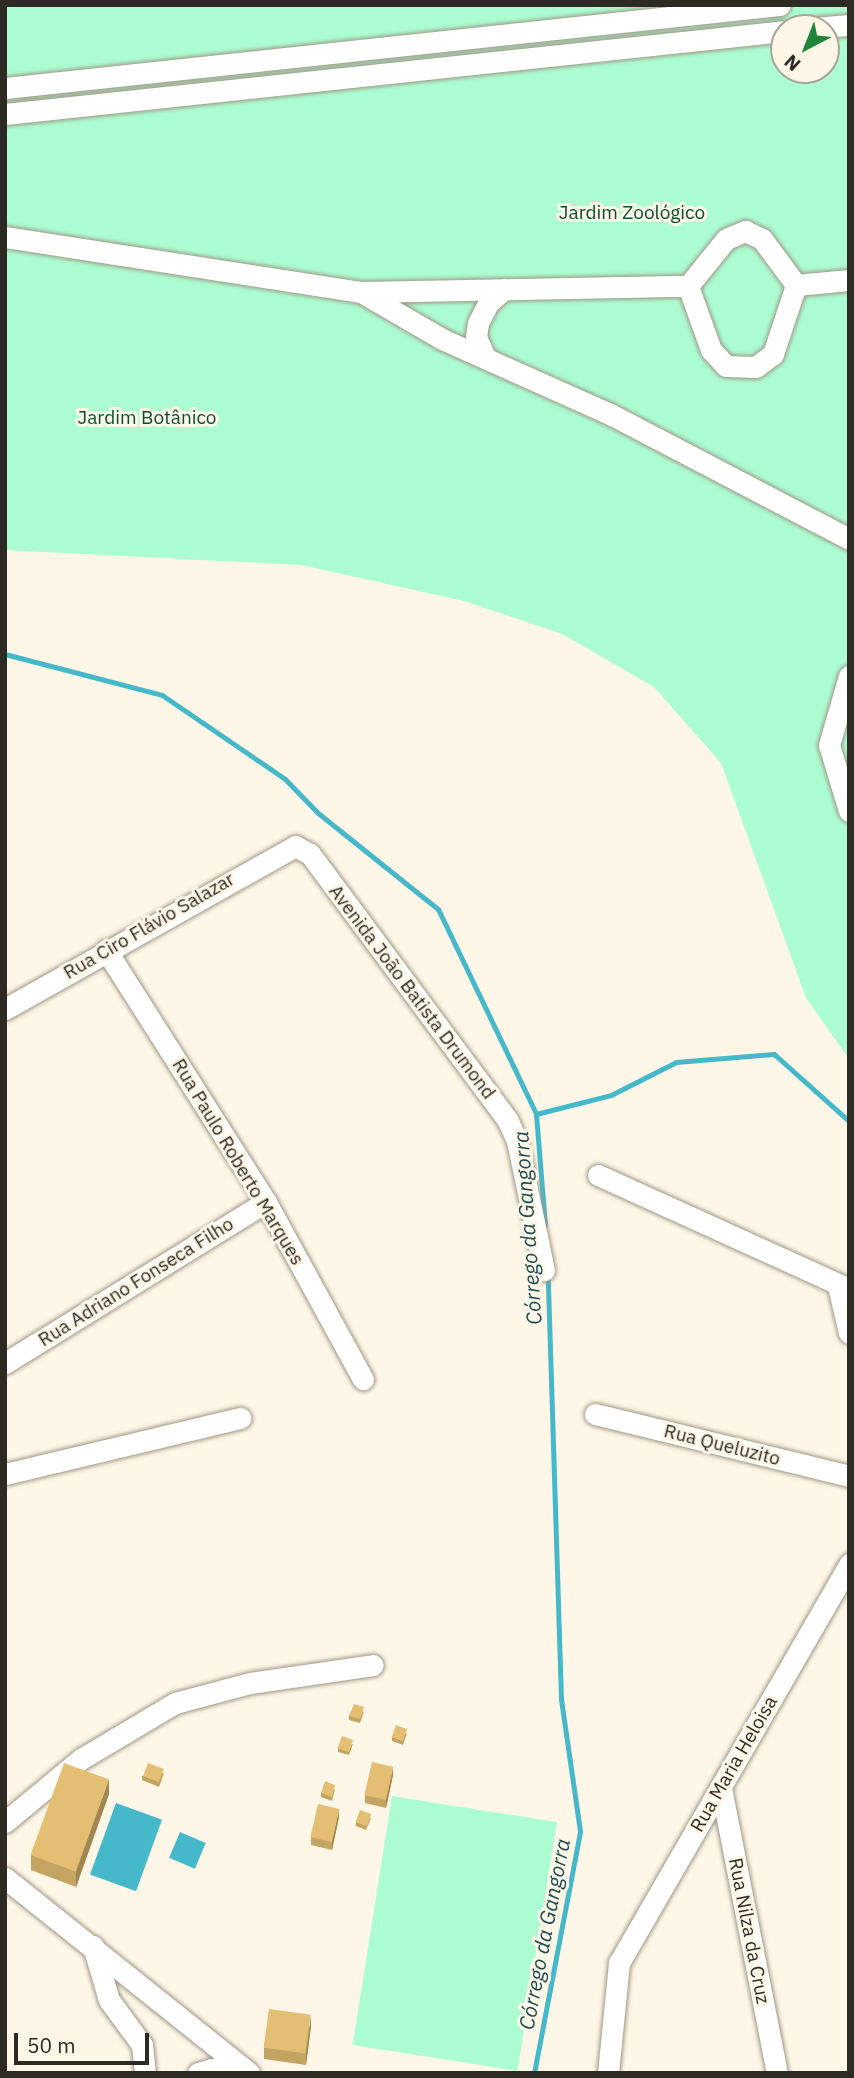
<!DOCTYPE html>
<html>
<head>
<meta charset="utf-8">
<style>
  body { margin:0 }
  #map { position:relative; width:854px; height:2078px; overflow:hidden; background:#fef7e7; font-family:"IBM Plex Sans",sans-serif }
  div>[style] { position:absolute }
  [style*='--x'] { left:calc(var(--x)*1px); top:calc(var(--y)*1px); width:calc(var(--w)*1px); rotate:calc(var(--a)*1deg) }
  .green>* { inset:0; background:#acfed2; transform-origin:0 0 }
  .water>* { inset:0; background:#45b8c9; transform-origin:0 0 }
  .stream>* { height:5px; margin:-2.5px; padding:0 2.5px; transform-origin:2.5px; border-radius:2.5px; background:#45b8c9 }
  .roads { filter:drop-shadow(0 0 2px #9f9685) drop-shadow(0 0 2px #9f9685) }
  .minor>* { height:21px; margin:-10.5px; padding:0 10.5px; transform-origin:10.5px; border-radius:10.5px; background:#fff }
  .wall>* { inset:0; background:#c4a463 }
  .shaded-wall>* { inset:0; background:#a08650 }
  .building>* { inset:0; background:#e4bf73; transform-origin:0 0 }
  span { translate:-50% -50%; white-space:nowrap; text-align:center; line-height:1.15; -webkit-text-stroke:6px #fef7e7; paint-order:stroke }
  .park-label { font-size:19px; color:#094e33 }
  .street-label { font-size:19px; color:#2d2a23 }
  .water-label { font-size:21px; color:#1b4c54; font-style:italic }
  .frame { position:absolute; inset:0; border:7px solid #2d2a23; pointer-events:none }
  .north { position:absolute; left:770px; top:14px; width:70px; height:70px; box-sizing:border-box; background:#fef7e7; border:2px solid #aaa599; border-radius:50%; rotate:222deg; font-size:19px; font-weight:700; line-height:28px; text-align:center; color:#2d2a23 }
  .north::after { content:''; display:block; margin:auto; width:24px; height:32px; background:#20853a; clip-path:polygon(50% 0,100% 100%,50% 72%,0 100%) }
  .scale { position:absolute; left:14px; top:2033px; width:135px; height:32px; box-sizing:border-box; border:4px solid #2d2a23; border-top:0; padding-left:9px; font-size:21px; line-height:24px; white-space:nowrap; color:#2d2a23; -webkit-text-stroke:5px #fef7e7; paint-order:stroke }
</style>
</head>
<body>
<div id="map">
  <div class="green">
    <i style="clip-path:polygon(evenodd,5px 5px,849px 5px,849px 1059px,806px 998px,721px 763px,654px 687px,562px 634px,464px 601px,301px 565px,5px 550px,5px 5px,784px 28px,826px 28px,826px 70px,784px 70px,784px 28px)"></i>
    <i style="left:392px;top:1796px;width:167px;height:252px;rotate:9deg"></i>
  </div>
  <div class="water">
    <i style="left:116px;top:1803px;width:49px;height:76px;rotate:20deg"></i>
    <i style="left:180px;top:1832px;width:28px;height:28px;rotate:23deg"></i>
  </div>
  <div class="stream">
    <i style="--x:5;--y:654;--w:162;--a:14.6"></i>
    <i style="--x:162;--y:695;--w:149;--a:34.3"></i>
    <i style="--x:285;--y:779;--w:47;--a:45.9"></i>
    <i style="--x:318;--y:813;--w:154;--a:38.7"></i>
    <i style="--x:438;--y:909;--w:227;--a:64.4"></i>
    <i style="--x:536;--y:1114;--w:111;--a:85.4"></i>
    <i style="--x:536;--y:1114;--w:77;--a:-14.2"></i>
    <i style="--x:611;--y:1095;--w:73;--a:-26.9"></i>
    <i style="--x:676;--y:1062;--w:98;--a:-4.7"></i>
    <i style="--x:774;--y:1054;--w:101;--a:41.8"></i>
    <i style="--x:534;--y:2073;--w:246;--a:-79.2"></i>
    <i style="--x:580;--y:1831;--w:133;--a:-98.2"></i>
    <i style="--x:561;--y:1699;--w:425;--a:-91.8"></i>
  </div>
  <div class="roads">
    <div class="minor">
      <i style="--x:813;--y:28;--w:36;--a:-5"></i>
      <i style="--x:5;--y:88;--w:779;--a:-6.11"></i>
      <i style="--x:5;--y:114;--w:783;--a:-6.08"></i>
      <i style="--x:745;--y:231;--w:19;--a:25"></i>
      <i style="--x:762;--y:239;--w:57;--a:53.5"></i>
      <i style="--x:796;--y:285;--w:73;--a:108.4"></i>
      <i style="--x:773;--y:354;--w:21;--a:143"></i>
      <i style="--x:756;--y:367;--w:30;--a:-178"></i>
      <i style="--x:726;--y:366;--w:22;--a:-133"></i>
      <i style="--x:711;--y:350;--w:68;--a:-109.8"></i>
      <i style="--x:688;--y:286;--w:60;--a:-51"></i>
      <i style="--x:726;--y:239;--w:21;--a:-23"></i>
      <i style="--x:5;--y:237;--w:360;--a:8.8"></i>
      <i style="--x:361;--y:292;--w:327;--a:-1.1"></i>
      <i style="--x:796;--y:285;--w:53;--a:-5.4"></i>
      <i style="--x:361;--y:292;--w:94;--a:30.1"></i>
      <i style="--x:442;--y:339;--w:186;--a:24.1"></i>
      <i style="--x:612;--y:415;--w:267;--a:27.6"></i>
      <i style="--x:485;--y:357;--w:22;--a:-114"></i>
      <i style="--x:476;--y:337;--w:14;--a:-82"></i>
      <i style="--x:478;--y:323;--w:22;--a:-63"></i>
      <i style="--x:488;--y:303;--w:21;--a:-41"></i>
      <i style="--x:849;--y:676;--w:72;--a:106.2"></i>
      <i style="--x:829;--y:745;--w:69;--a:73.1"></i>
      <i style="--x:106;--y:950;--w:299;--a:57.6"></i>
      <i style="--x:266;--y:1202;--w:202;--a:61.3"></i>
      <i style="--x:5;--y:1009;--w:333;--a:-29.3"></i>
      <i style="--x:295;--y:846;--w:17;--a:28"></i>
      <i style="--x:310;--y:854;--w:332;--a:53.4"></i>
      <i style="--x:508;--y:1121;--w:22;--a:66"></i>
      <i style="--x:517;--y:1141;--w:132;--a:78.2"></i>
      <i style="--x:598;--y:1175;--w:276;--a:24.4"></i>
      <i style="--x:838;--y:1286;--w:48;--a:76.8"></i>
      <i style="--x:5;--y:1363;--w:307;--a:-31.7"></i>
      <i style="--x:595;--y:1414;--w:261;--a:13.7"></i>
      <i style="--x:5;--y:1474;--w:242;--a:-13.4"></i>
      <i style="--x:721;--y:1788;--w:290;--a:78.9"></i>
      <i style="--x:5;--y:1822;--w:99;--a:-39.7"></i>
      <i style="--x:81;--y:1759;--w:109;--a:-30.8"></i>
      <i style="--x:175;--y:1703;--w:78;--a:-14.9"></i>
      <i style="--x:250;--y:1683;--w:124;--a:-8.3"></i>
      <i style="--x:5;--y:1878;--w:312;--a:38.6"></i>
      <i style="--x:93;--y:1946;--w:56;--a:73.5"></i>
      <i style="--x:109;--y:2000;--w:56;--a:53.7"></i>
      <i style="--x:142;--y:2045;--w:28;--a:84"></i>
      <i style="--x:198;--y:2073;--w:15;--a:-16"></i>
      <i style="--x:212;--y:2069;--w:16;--a:15"></i>
      <i style="--x:608;--y:2073;--w:111;--a:-84.3"></i>
      <i style="--x:619;--y:1963;--w:461;--a:-60"></i>
    </div>
  </div>
  <div class="wall">
    <i style="clip-path:polygon(364px 1711px,360px 1723px,349px 1720px,349px 1716px)"></i>
    <i style="clip-path:polygon(407px 1733px,403px 1745px,392px 1741px,392px 1737px)"></i>
    <i style="clip-path:polygon(353px 1744px,349px 1755px,338px 1752px,338px 1748px)"></i>
    <i style="clip-path:polygon(164px 1773px,159px 1787px,142px 1780px,142px 1776px)"></i>
    <i style="clip-path:polygon(393px 1775px,386px 1808px,365px 1803px,365px 1795px)"></i>
    <i style="clip-path:polygon(335px 1789px,332px 1801px,321px 1797px,321px 1793px)"></i>
    <i style="clip-path:polygon(109px 1794px,76px 1887px,31px 1870px,31px 1855px)"></i>
    <i style="clip-path:polygon(339px 1817px,332px 1850px,311px 1845px,311px 1837px)"></i>
    <i style="clip-path:polygon(371px 1818px,366px 1830px,356px 1826px,356px 1822px)"></i>
    <i style="clip-path:polygon(311px 2026px,306px 2065px,264px 2059px,264px 2048px)"></i>
  </div>
  <div class="shaded-wall">
    <i style="clip-path:polygon(393px 1767px,393px 1775px,386px 1808px,386px 1800px)"></i>
    <i style="clip-path:polygon(109px 1779px,109px 1794px,76px 1887px,76px 1872px)"></i>
    <i style="clip-path:polygon(339px 1809px,339px 1817px,332px 1850px,332px 1842px)"></i>
    <i style="clip-path:polygon(311px 2015px,311px 2026px,306px 2065px,306px 2053px)"></i>
  </div>
  <div class="building">
    <i style="clip-path:polygon(354px 1704px,364px 1707px,360px 1719px,349px 1716px)"></i>
    <i style="left:396px;top:1725px;width:12px;height:13px;rotate:20deg"></i>
    <i style="left:342px;top:1736px;width:12px;height:13px;rotate:20deg"></i>
    <i style="left:372px;top:1762px;width:22px;height:34px;rotate:13deg"></i>
    <i style="left:64px;top:1763px;width:48px;height:98px;rotate:20deg"></i>
    <i style="left:148px;top:1763px;width:17px;height:14px;rotate:21deg"></i>
    <i style="clip-path:polygon(325px 1781px,335px 1785px,332px 1797px,321px 1793px)"></i>
    <i style="left:318px;top:1804px;width:22px;height:34px;rotate:13deg"></i>
    <i style="left:360px;top:1810px;width:12px;height:13px;rotate:20deg"></i>
    <i style="left:269px;top:2009px;width:42px;height:39px;rotate:8deg"></i>
  </div>
  <div class="park-label">
    <span style="left:632px;top:213px">Jardim Zoológico</span>
    <span style="left:147px;top:418px">Jardim Botânico</span>
  </div>
  <div class="street-label">
    <span style="left:149px;top:926px;rotate:-30deg">Rua Ciro Flávio Salazar</span>
    <span style="left:412px;top:992px;rotate:53deg">Avenida João Batista Drumond</span>
    <span style="left:238px;top:1162px;rotate:59deg">Rua Paulo Roberto Marques</span>
    <span style="left:136px;top:1282px;rotate:-32deg">Rua Adriano Fonseca Filho</span>
    <span style="left:722px;top:1445px;rotate:14deg">Rua Queluzito</span>
    <span style="left:734px;top:1764px;rotate:-60deg">Rua Maria Heloisa</span>
    <span style="left:749px;top:1931px;rotate:79deg">Rua Nilza da Cruz</span>
  </div>
  <div class="water-label">
    <span style="left:527px;top:1228px;rotate:-94deg">Córrego da Gangorra</span>
    <span style="left:544px;top:1934px;rotate:-79deg">Córrego da Gangorra</span>
  </div>
  <div class="frame"></div>
  <div class="north">N</div>
  <div class="scale">50 m</div>
</div>
</body>
</html>
